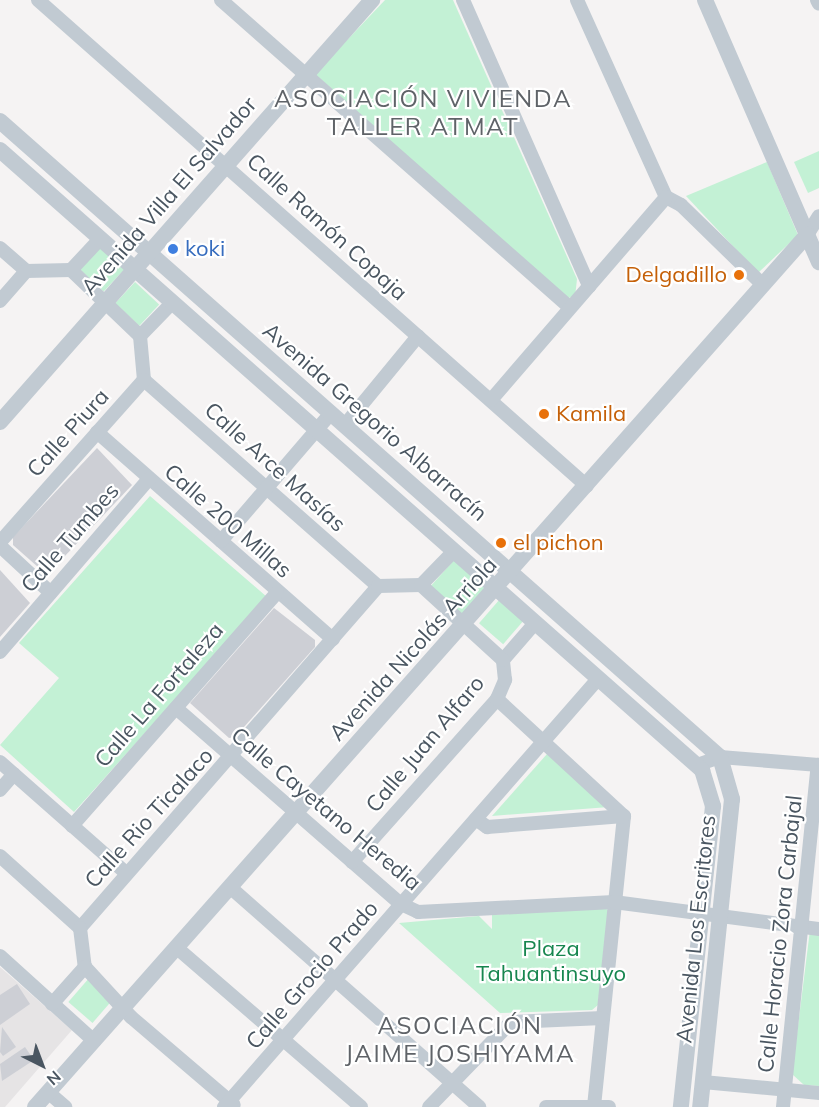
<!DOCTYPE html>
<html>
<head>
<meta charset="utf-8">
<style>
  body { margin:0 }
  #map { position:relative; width:819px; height:1107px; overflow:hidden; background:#f5f3f3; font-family:Mulish,sans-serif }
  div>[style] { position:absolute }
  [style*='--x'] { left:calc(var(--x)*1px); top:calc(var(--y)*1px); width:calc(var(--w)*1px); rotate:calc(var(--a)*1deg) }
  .education>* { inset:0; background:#e6e4e5 }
  .green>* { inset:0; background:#c3f1d5; transform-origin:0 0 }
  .building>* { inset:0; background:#cdcfd5 }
  .minor>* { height:14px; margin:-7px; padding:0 7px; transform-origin:7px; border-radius:7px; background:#c1cad2 }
  .tertiary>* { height:16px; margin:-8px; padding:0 8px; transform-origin:8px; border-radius:8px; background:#c1cad2 }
  .dots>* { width:16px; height:16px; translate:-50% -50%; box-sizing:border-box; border:3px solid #fff; border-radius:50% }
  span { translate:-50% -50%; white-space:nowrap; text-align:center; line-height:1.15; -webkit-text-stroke:4.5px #fff; paint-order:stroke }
  .street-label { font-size:22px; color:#4a5661 }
  .shop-label { font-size:22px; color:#366cbe }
  .left { translate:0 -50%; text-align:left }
  .food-label { font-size:22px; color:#c56008 }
  .right { translate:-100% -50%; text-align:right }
  .park-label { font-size:22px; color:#17864f }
  .neighbourhood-label { font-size:24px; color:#5f6368; letter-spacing:1.5px }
  .north { position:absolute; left:12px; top:1035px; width:60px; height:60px; -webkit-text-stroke:4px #fff; paint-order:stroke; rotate:138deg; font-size:16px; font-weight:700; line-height:24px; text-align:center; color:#4a5661 }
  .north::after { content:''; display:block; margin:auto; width:21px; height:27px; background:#4a5661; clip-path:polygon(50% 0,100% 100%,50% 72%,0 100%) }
</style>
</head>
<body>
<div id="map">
  <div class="education">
    <i style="clip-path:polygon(0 967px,72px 1030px,5px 1107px,0 1107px)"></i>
  </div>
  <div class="green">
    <i style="clip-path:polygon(385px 0,453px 0,577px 279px,575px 297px,567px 298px,315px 74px)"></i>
    <i style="clip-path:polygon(819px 151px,819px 188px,808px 193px,794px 162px)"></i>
    <i style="clip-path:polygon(767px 162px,798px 235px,758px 273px,686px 196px)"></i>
    <i style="left:100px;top:247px;width:33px;height:30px;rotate:43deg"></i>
    <i style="left:135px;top:282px;width:33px;height:29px;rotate:43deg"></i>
    <i style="clip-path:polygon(150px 496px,267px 597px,74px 812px,0 745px,59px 678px,19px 643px)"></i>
    <i style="clip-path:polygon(455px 559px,483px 584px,485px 594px,462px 618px,429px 588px)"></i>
    <i style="left:500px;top:599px;width:32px;height:32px;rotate:41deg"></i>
    <i style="clip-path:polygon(547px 754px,609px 807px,492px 816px)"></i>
    <i style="clip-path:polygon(602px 906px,608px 910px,598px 1005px,592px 1010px,500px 1013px,399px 923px,479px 916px,492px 929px,492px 915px)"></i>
    <i style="clip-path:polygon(810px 930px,819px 930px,819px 1086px,804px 1085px,792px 1074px)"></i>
    <i style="left:90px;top:977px;width:32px;height:33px;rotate:41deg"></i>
  </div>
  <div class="building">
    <i style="clip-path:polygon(97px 448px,132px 485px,47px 575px,13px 545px,13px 537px)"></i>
    <i style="clip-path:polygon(0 570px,30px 603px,0 637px)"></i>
    <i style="clip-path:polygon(274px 608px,315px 640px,315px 647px,235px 737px,229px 738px,190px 703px)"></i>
    <i style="clip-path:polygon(17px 984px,30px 1004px,0 1025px,0 995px)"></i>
    <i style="clip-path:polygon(2px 1027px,16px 1047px,3px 1056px,0 1052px)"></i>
    <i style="clip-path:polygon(25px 1047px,34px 1060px,2px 1081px,0 1064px)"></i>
  </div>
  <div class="minor">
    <i style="--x:38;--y:0;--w:733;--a:41.52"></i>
    <i style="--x:221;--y:0;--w:465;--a:41.4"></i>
    <i style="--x:463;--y:0;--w:313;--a:66.2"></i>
    <i style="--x:577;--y:0;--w:216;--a:65.7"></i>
    <i style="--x:666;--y:197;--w:17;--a:28"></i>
    <i style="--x:681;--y:205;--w:115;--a:44.3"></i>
    <i style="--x:817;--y:0;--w:4;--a:63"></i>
    <i style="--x:807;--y:235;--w:22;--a:-58"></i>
    <i style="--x:0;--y:248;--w:35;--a:41"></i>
    <i style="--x:71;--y:270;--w:95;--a:43.7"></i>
    <i style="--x:26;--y:271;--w:45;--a:-1.3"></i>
    <i style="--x:71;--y:270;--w:42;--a:-46.9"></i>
    <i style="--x:0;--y:301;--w:40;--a:-49"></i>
    <i style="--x:144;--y:380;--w:312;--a:41.4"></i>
    <i style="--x:144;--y:380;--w:44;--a:-95.2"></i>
    <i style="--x:140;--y:336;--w:47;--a:-45.9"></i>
    <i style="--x:491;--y:400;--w:268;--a:-49.2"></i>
    <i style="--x:345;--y:425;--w:115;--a:-50.6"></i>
    <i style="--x:97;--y:432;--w:314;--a:41.3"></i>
    <i style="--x:221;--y:541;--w:169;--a:-49.3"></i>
    <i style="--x:0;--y:542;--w:217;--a:-48.4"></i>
    <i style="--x:0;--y:546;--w:69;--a:42.7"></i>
    <i style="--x:0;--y:652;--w:228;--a:-49.3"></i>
    <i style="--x:503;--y:660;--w:49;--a:-49.1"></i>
    <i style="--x:497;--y:699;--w:173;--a:42.7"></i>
    <i style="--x:624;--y:816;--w:293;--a:95.9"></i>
    <i style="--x:176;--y:708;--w:298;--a:41.1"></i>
    <i style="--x:401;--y:904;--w:19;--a:25"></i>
    <i style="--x:418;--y:912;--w:196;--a:-2.9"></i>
    <i style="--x:614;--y:902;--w:207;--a:7.5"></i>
    <i style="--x:0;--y:762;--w:168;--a:41.4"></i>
    <i style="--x:697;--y:765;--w:24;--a:-19"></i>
    <i style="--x:720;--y:757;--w:99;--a:4.6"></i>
    <i style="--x:0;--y:790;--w:21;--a:-49"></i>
    <i style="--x:476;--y:819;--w:14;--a:36"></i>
    <i style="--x:487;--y:827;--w:137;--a:-4.6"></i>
    <i style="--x:72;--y:826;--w:310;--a:-48.7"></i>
    <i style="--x:0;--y:856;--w:108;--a:42"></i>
    <i style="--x:352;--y:862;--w:218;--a:-48.3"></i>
    <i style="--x:497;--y:699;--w:21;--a:-67"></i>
    <i style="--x:505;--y:680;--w:20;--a:-96"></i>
    <i style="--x:503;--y:660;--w:111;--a:-137.6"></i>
    <i style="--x:231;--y:888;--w:331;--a:41.4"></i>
    <i style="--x:80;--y:928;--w:454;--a:-48.9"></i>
    <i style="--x:378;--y:586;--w:43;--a:-1.3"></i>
    <i style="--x:421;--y:585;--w:47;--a:-45.9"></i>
    <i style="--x:80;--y:928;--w:39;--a:83"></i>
    <i style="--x:85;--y:967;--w:68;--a:47.4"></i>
    <i style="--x:131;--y:1017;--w:135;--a:40.5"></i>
    <i style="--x:177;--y:948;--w:243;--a:40.8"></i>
    <i style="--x:0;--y:956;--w:127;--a:42.1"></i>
    <i style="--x:52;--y:1004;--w:50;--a:-48.3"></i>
    <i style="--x:703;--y:1082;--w:117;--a:5.4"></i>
    <i style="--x:48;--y:1092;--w:23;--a:41"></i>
    <i style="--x:224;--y:1107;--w:567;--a:-48.86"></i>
    <i style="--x:429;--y:1107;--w:118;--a:-46"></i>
    <i style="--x:511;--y:1022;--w:92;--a:-2.5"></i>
    <i style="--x:546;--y:1107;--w:63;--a:0"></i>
    <i style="--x:783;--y:1107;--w:344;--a:-84.2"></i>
  </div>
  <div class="tertiary">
    <i style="--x:705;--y:0;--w:286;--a:66.5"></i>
    <i style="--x:0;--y:121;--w:961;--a:41.46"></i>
    <i style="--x:720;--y:757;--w:44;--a:74.1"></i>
    <i style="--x:732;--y:799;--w:310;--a:95.9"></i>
    <i style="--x:0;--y:150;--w:937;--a:41.45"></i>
    <i style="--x:702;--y:770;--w:38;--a:73"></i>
    <i style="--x:713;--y:806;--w:303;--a:96.1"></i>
    <i style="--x:0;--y:422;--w:563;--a:-48.6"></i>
    <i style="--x:35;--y:1107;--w:1165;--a:-48.48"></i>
  </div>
  <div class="dots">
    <i style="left:173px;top:249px;background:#3f7fe0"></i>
    <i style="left:739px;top:275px;background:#e8710a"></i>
    <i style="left:544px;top:414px;background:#e8710a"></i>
    <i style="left:501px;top:543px;background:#e8710a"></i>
  </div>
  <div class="street-label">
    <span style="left:169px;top:196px;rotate:-49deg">Avenida Villa El Salvador</span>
    <span style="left:327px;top:227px;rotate:42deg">Calle Ramón Copaja</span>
    <span style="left:375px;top:422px;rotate:41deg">Avenida Gregorio Albarracín</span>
    <span style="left:68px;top:433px;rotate:-48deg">Calle Piura</span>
    <span style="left:275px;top:467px;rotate:42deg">Calle Arce Masías</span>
    <span style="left:228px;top:521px;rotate:41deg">Calle 200 Millas</span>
    <span style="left:70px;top:538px;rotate:-49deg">Calle Tumbes</span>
    <span style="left:413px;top:649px;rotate:-48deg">Avenida Nicolás Arriola</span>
    <span style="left:159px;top:695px;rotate:-49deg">Calle La Fortaleza</span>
    <span style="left:425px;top:744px;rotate:-50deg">Calle Juan Alfaro</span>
    <span style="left:326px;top:809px;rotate:40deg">Calle Cayetano Heredia</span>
    <span style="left:149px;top:818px;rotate:-48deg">Calle Rio Ticalaco</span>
    <span style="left:696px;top:929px;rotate:-84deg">Avenida Los Escritores</span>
    <span style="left:780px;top:934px;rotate:-84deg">Calle Horacio Zora Carbajal</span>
    <span style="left:312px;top:975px;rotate:-49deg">Calle Grocio Prado</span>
  </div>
  <div class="shop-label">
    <span class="left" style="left:185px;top:249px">koki</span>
  </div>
  <div class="food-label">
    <span class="right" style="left:727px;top:275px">Delgadillo</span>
    <span class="left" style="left:556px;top:414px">Kamila</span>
    <span class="left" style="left:513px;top:543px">el pichon</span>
  </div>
  <div class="park-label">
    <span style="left:551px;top:961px">Plaza<br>Tahuantinsuyo</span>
  </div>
  <div class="neighbourhood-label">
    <span style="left:423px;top:113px">ASOCIACIÓN VIVIENDA<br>TALLER ATMAT</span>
    <span style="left:460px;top:1040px">ASOCIACIÓN<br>JAIME JOSHIYAMA</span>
  </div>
  <div class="north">N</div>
</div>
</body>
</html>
